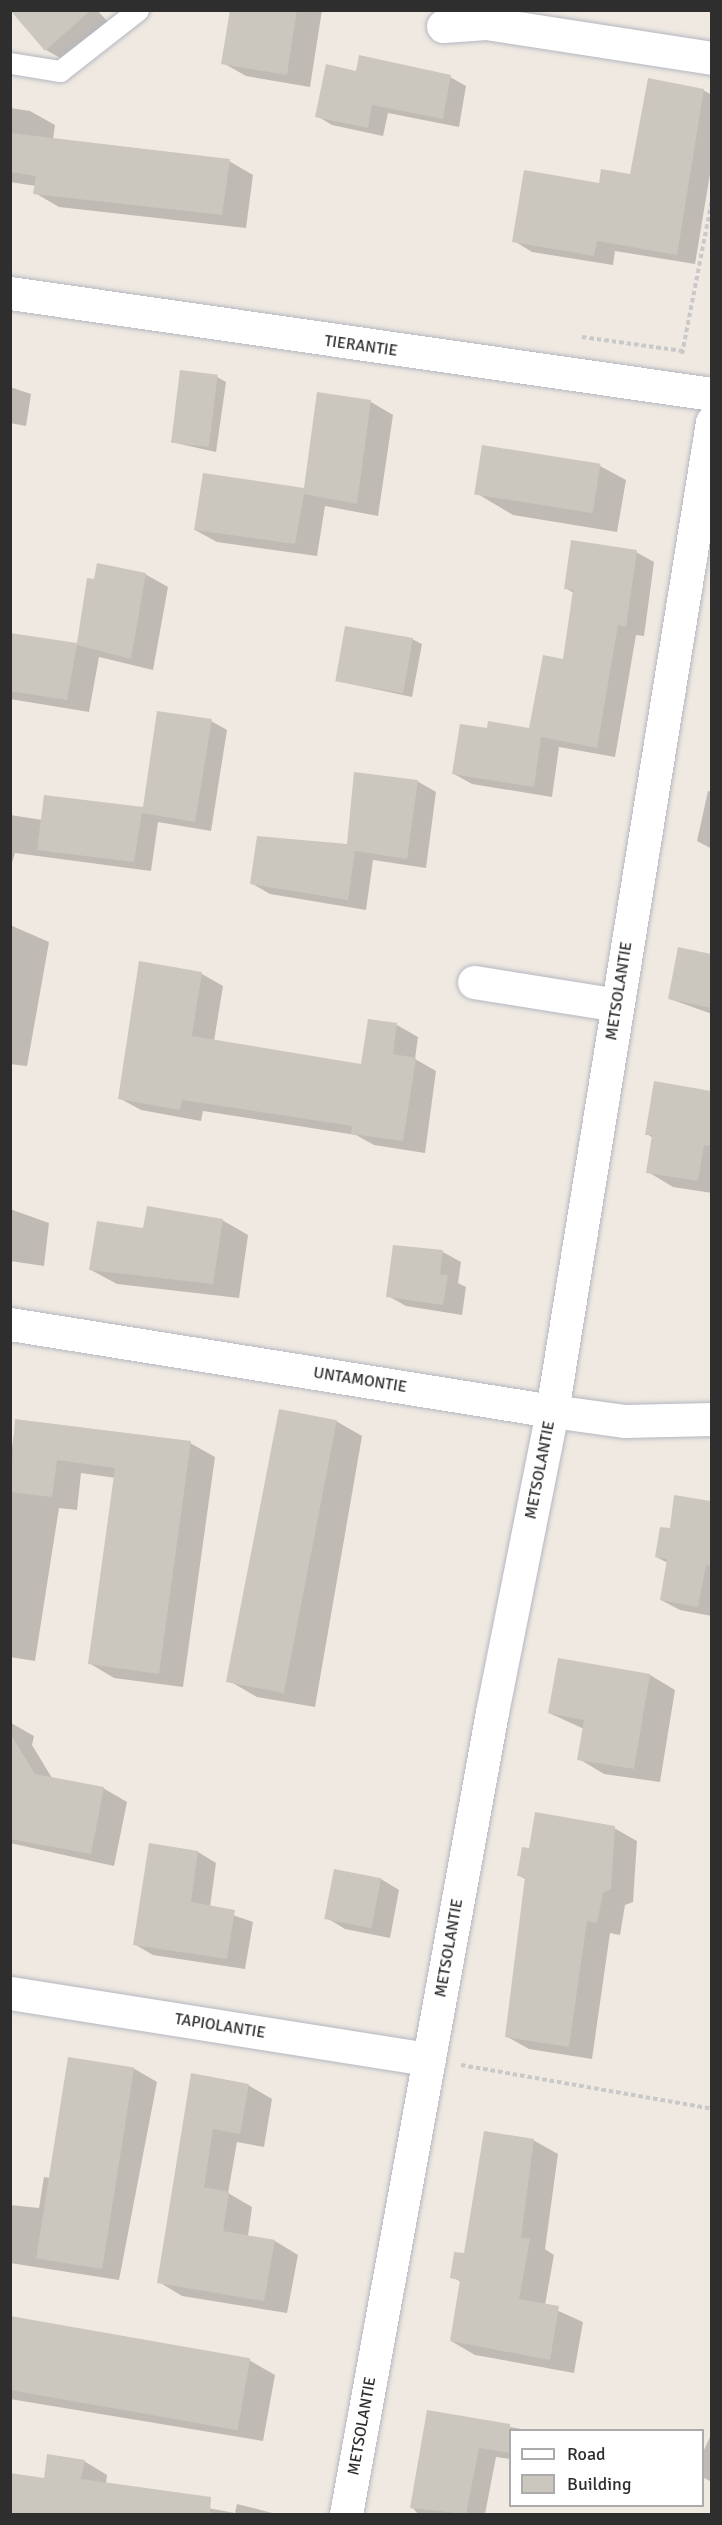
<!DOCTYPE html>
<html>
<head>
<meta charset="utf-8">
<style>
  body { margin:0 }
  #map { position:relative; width:722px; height:2525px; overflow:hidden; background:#efe9e1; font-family:Signika,sans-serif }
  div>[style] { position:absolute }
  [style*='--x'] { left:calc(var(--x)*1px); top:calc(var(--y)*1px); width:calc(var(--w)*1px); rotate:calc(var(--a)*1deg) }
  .shadow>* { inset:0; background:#0003 }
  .building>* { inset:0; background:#cbc7bf; transform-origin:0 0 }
  .path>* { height:4px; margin-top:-2px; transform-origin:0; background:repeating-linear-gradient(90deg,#c9c9c9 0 4.5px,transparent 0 7.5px) }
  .roads { filter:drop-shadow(0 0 2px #b4b7c1) drop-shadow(0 0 2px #b4b7c1) }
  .lane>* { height:21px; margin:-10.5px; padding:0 10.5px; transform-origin:10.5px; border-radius:10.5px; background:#fff }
  .street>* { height:33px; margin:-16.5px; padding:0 16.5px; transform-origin:16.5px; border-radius:16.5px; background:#fff }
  span { translate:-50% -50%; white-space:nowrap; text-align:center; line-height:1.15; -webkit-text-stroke:4.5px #fff; paint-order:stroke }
  .street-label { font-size:16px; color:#2e2e2e }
  .frame { position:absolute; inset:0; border:12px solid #2e2e2e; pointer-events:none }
  .legend { position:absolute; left:509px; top:2429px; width:195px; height:78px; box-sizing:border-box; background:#fff; border:2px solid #ababab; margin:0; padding:8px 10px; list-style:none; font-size:18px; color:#2e2e2e }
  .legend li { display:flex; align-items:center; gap:12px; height:30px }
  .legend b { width:30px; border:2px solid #ababab }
</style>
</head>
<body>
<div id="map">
  <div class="shadow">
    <i style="clip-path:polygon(12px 10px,97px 10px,108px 22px,64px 60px,46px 50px)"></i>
    <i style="clip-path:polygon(232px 10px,322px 10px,310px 87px,246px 76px,223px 63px)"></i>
    <i style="clip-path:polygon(358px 72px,450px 77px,466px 86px,459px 127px,388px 113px,383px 136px,332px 125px,317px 116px)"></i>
    <i style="clip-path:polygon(703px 90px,712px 95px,712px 162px,695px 264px,615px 251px,613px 265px,532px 252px,514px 241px,600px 185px,631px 175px)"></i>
    <i style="clip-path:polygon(10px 108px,30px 111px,55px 125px,53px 140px,229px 161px,253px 175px,246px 228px,59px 207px,35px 193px,36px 186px,10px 182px)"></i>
    <i style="clip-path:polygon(217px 377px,226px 382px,216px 452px,171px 442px)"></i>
    <i style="clip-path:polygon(10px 387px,31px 394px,26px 426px,10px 423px)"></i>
    <i style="clip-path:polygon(318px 394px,371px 402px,393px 415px,378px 516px,325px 506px,317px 556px,217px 542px,195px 530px,306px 489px)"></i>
    <i style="clip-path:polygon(483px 447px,600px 466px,626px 480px,617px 532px,513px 515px,476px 493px)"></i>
    <i style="clip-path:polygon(636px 552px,654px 562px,644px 636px,636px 635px,615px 757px,559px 747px,552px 797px,472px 784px,454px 774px,488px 730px,530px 730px,564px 661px,574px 593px,565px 588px)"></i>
    <i style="clip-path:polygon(145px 574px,168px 587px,153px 670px,99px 657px,89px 712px,10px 699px,10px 635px,79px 645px,96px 581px)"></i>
    <i style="clip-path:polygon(412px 639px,422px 644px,412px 697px,337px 681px)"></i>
    <i style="clip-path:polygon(211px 721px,227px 730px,211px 831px,158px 822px,151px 871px,15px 853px,10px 869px,10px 815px,43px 820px,144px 808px)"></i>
    <i style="clip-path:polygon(417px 781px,436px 792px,426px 868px,373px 860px,366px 910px,270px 894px,251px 883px,348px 846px)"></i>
    <i style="clip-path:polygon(708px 791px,712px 792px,712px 849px,697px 841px)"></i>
    <i style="clip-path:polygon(10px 925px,49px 942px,27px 1066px,10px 1064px)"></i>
    <i style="clip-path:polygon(679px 948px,712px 955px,712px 1014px,670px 999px)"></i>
    <i style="clip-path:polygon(140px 963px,202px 974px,223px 986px,214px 1041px,363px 1066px,397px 1025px,418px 1037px,415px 1059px,436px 1071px,425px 1153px,374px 1145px,356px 1135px,203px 1111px,201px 1121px,141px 1110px,119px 1098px)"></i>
    <i style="clip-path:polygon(656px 1083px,712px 1092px,712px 1193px,673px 1187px,648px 1172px,653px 1138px,647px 1134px)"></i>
    <i style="clip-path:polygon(10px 1209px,49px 1223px,44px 1266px,10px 1261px)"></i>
    <i style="clip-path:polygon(222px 1220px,248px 1235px,239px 1298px,117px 1284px,91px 1270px,145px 1230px)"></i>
    <i style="clip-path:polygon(443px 1252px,461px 1262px,458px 1283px,466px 1287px,462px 1315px,406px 1306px,388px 1296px)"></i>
    <i style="clip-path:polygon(16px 1421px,190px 1443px,215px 1457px,183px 1687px,114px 1678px,89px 1663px,116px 1478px,81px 1473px,77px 1510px,59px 1508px,35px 1661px,10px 1657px,10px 1462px)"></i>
    <i style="clip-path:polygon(336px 1421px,362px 1436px,315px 1707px,257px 1697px,231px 1682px)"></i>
    <i style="clip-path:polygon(675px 1497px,712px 1503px,712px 1616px,680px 1610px,661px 1600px,668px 1563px,656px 1557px,671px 1529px)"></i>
    <i style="clip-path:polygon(650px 1675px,675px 1690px,660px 1782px,604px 1774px,579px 1759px,584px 1729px,549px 1713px)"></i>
    <i style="clip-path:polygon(10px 1714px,11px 1723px,34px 1736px,32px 1745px,52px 1778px,103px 1788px,127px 1802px,114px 1866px,10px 1843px)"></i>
    <i style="clip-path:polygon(614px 1828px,637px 1841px,633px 1902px,625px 1905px,620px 1935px,610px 1933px,592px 2059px,529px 2049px,506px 2036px,527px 1880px,518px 1875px,531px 1850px)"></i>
    <i style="clip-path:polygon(151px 1845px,198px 1852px,216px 1863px,210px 1907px,253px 1922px,245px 1969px,153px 1955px,134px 1944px)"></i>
    <i style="clip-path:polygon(336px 1871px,381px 1879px,399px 1890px,390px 1938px,345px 1929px,327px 1918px)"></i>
    <i style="clip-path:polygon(133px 2068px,157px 2082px,119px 2280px,10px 2263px,10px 2205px,39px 2208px,44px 2177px,50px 2178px)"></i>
    <i style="clip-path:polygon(192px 2075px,248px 2085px,272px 2099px,264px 2147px,237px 2142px,228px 2193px,252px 2207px,248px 2236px,275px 2241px,298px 2255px,287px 2313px,182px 2296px,159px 2282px)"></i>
    <i style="clip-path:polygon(533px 2140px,558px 2154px,545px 2249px,554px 2255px,545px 2305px,583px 2322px,574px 2373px,475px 2355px,451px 2341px,461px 2282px,452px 2277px)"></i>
    <i style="clip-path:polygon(10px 2318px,249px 2360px,275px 2375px,263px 2441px,10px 2399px)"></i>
    <i style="clip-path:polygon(428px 2411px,526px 2430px,510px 2430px,510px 2459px,496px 2457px,485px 2514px,418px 2514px,412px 2507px)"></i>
    <i style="clip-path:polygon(712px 2433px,712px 2482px,702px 2477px,702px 2454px)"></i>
    <i style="clip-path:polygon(84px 2461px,107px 2475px,106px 2484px,202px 2507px,235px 2513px,237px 2504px,276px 2514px,10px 2514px,10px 2474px,45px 2480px)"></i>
  </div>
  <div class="building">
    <i style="clip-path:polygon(10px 10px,91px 10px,45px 51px)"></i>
    <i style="clip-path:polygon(230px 10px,297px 10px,287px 75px,221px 64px)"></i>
    <i style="clip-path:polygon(359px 55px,451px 75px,443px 119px,372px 105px,368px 128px,315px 117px,326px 64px,356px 71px)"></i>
    <i style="clip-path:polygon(648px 78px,704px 89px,677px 255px,597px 241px,594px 256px,512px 242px,524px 170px,599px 183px,601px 169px,630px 174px)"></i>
    <i style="clip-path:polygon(10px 133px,230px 159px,222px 215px,33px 194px,36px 176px,10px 172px)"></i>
    <i style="left:180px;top:370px;width:38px;height:73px;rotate:7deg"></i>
    <i style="clip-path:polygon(317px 392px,371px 400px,357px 504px,304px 494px,295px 544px,194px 530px,203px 473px,304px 488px)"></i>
    <i style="left:482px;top:445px;width:120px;height:50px;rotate:9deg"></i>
    <i style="clip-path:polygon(571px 540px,637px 550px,626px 627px,618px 625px,597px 748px,541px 737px,534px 787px,452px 774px,460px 724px,487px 728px,488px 721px,529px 728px,543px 655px,563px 659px,573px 590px,564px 589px)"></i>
    <i style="clip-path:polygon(97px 563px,146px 573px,131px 659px,77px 645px,67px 700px,10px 691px,10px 633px,77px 643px,87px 578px,94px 579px)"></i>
    <i style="left:345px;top:626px;width:69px;height:56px;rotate:10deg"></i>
    <i style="clip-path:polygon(157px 711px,212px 719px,195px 822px,142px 813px,134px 862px,37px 850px,44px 795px,143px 807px)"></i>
    <i style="clip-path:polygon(354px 772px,418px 780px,407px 859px,355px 851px,348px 900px,250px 884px,257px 836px,347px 844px)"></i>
    <i style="clip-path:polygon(678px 947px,711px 954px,711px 1008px,668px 999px)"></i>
    <i style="clip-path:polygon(139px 961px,202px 972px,192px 1036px,361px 1064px,368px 1019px,397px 1023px,393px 1054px,416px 1058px,403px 1141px,351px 1134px,352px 1126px,182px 1100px,180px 1110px,118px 1099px)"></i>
    <i style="clip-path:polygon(654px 1081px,711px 1091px,711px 1146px,704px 1145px,698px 1181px,646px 1173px,652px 1135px,645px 1135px)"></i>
    <i style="clip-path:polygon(147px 1206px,223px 1219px,213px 1284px,89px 1270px,97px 1221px,143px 1228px)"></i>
    <i style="clip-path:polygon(393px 1245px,443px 1250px,440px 1274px,448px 1275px,443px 1305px,386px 1297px)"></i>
    <i style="left:279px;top:1409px;width:59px;height:278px;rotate:11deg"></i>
    <i style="clip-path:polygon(15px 1419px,191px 1441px,159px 1674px,88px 1664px,115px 1468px,57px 1460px,52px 1497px,10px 1492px)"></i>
    <i style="clip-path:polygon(674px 1495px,711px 1501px,711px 1566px,706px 1565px,698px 1607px,660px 1600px,667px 1559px,655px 1557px,660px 1527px,670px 1528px)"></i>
    <i style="clip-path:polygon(558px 1658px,650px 1674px,634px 1769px,577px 1760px,584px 1720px,548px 1713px)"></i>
    <i style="clip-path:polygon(10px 1733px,35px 1774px,104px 1787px,91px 1854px,10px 1839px)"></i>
    <i style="clip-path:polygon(535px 1812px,615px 1826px,611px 1889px,603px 1893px,597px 1923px,587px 1921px,569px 2047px,505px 2037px,525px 1877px,517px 1876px,522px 1847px,529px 1848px)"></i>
    <i style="clip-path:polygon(149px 1843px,198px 1851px,191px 1902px,235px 1910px,227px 1959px,133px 1945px)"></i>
    <i style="left:334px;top:1869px;width:48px;height:51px;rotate:11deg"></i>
    <i style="left:68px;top:2057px;width:67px;height:204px;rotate:9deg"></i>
    <i style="clip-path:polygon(191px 2073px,249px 2084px,240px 2134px,213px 2129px,204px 2187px,229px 2192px,223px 2231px,275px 2240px,264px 2301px,157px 2283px)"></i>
    <i style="clip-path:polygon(484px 2131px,534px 2139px,521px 2238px,530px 2239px,519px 2299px,559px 2306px,550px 2360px,450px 2341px,460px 2280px,450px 2278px,454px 2252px,464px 2253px)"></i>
    <i style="left:10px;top:2316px;width:244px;height:73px;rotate:10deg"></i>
    <i style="clip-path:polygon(427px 2410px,510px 2424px,510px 2453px,479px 2448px,466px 2514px,410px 2508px)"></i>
    <i style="clip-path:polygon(47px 2454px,85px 2460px,81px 2479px,211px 2497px,210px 2514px,10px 2514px,10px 2473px,44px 2478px)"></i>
  </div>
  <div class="path">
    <i style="--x:582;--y:337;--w:102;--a:7.9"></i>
    <i style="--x:682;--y:354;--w:157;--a:-79"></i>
    <i style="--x:461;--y:2065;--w:255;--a:9.9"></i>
  </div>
  <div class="roads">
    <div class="lane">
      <i style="--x:10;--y:63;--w:51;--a:9.1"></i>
      <i style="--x:60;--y:71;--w:99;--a:-38"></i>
    </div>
    <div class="street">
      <i style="--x:443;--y:26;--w:43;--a:-4"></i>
      <i style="--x:486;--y:23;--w:229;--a:8.8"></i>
      <i style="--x:10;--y:293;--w:709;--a:8.19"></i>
      <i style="--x:474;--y:982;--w:145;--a:9.1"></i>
      <i style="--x:10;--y:1324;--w:549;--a:9.12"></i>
      <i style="--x:552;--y:1411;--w:74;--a:7.8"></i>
      <i style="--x:625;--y:1421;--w:87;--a:-1.3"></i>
      <i style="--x:10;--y:1993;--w:424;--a:9"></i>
      <i style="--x:346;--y:2514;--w:815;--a:-79.68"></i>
      <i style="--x:492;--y:1712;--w:307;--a:-78.7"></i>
      <i style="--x:552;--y:1411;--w:1002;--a:-80.81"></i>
    </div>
  </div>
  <div class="street-label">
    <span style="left:361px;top:346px;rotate:8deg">TIERANTIE</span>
    <span style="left:619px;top:991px;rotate:-81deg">METSOLANTIE</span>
    <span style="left:360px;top:1380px;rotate:9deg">UNTAMONTIE</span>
    <span style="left:540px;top:1470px;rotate:-79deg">METSOLANTIE</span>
    <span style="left:449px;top:1948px;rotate:-80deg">METSOLANTIE</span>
    <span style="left:220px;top:2026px;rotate:9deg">TAPIOLANTIE</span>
    <span style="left:362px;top:2426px;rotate:-80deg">METSOLANTIE</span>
  </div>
  <div class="frame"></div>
  <ul class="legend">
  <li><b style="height:8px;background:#fff"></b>Road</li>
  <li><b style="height:16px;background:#cbc7bf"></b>Building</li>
  </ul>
</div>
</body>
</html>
